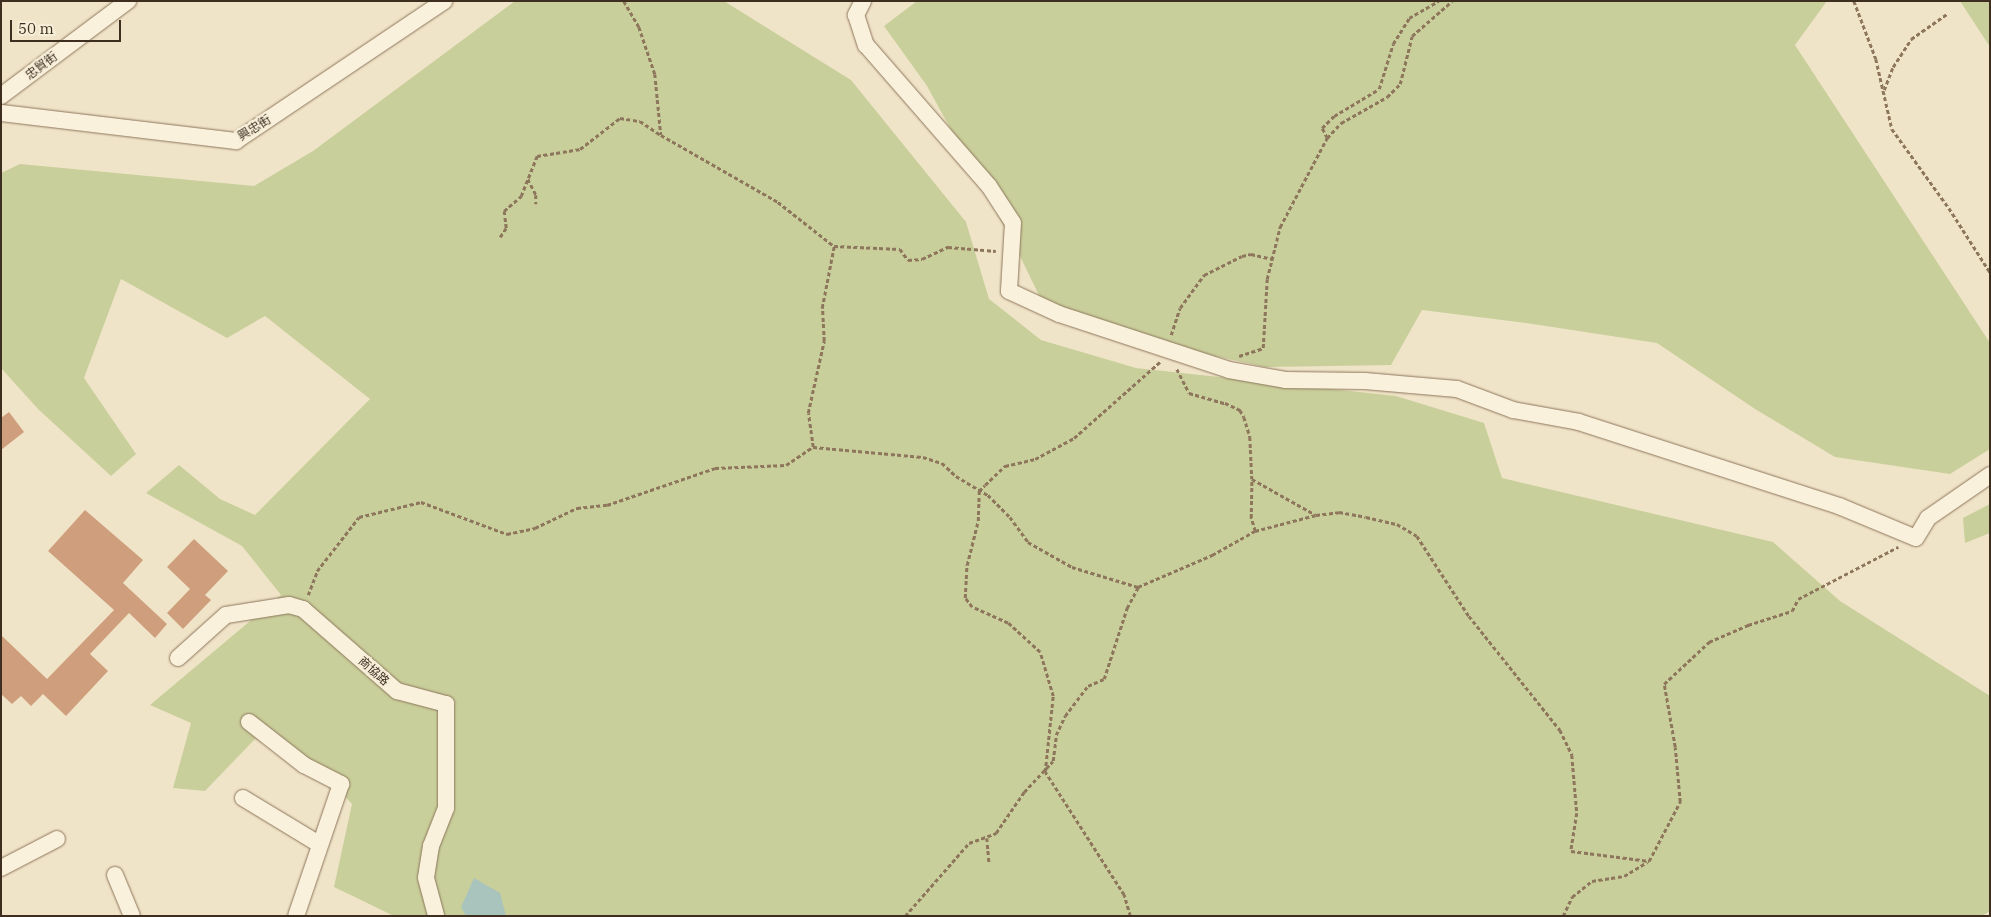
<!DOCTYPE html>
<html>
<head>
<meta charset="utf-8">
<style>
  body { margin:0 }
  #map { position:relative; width:1991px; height:917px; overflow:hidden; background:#f0e4c8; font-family:"IBM Plex Serif","Noto Sans TC",serif }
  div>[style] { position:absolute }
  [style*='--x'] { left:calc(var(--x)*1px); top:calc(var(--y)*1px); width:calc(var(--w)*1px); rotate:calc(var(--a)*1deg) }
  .green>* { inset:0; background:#c9cf9b }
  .water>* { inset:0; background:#a9c4bc }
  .building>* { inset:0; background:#cf9f7d }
  .path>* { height:2.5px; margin-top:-1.25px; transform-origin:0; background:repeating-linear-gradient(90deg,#8d765c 0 4px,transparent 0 6.5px) }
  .roads { filter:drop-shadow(0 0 1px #8d765c) drop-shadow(0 0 1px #8d765c) }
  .minor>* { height:16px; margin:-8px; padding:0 8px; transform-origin:8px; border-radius:8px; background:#faf1dc }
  span { translate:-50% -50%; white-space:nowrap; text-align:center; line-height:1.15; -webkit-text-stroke:4.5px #f7eed8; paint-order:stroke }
  .street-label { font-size:12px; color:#3d2e20 }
  .frame { position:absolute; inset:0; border:2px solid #3d2e20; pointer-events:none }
  .scale { position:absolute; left:10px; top:20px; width:111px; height:22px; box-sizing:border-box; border:2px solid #3d2e20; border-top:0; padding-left:6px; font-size:15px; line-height:18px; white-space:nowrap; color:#3d2e20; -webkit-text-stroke:4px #f7eed8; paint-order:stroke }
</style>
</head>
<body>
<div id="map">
  <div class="green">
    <i style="clip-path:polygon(515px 1px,724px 1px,851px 80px,966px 222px,989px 299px,1041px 340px,1136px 368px,1396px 396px,1484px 423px,1502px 478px,1773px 542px,1840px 601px,1990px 696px,1990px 911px,1982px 916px,394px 916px,334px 887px,352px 804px,318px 768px,255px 739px,205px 791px,173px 788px,191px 723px,150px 705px,281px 595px,242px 546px,146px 493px,179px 465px,220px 499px,255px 515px,370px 399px,265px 316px,227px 338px,121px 279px,84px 378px,136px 454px,111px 476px,38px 409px,1px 368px,1px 173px,20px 164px,254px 186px,313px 151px)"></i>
    <i style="clip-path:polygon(917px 1px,1827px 1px,1795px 45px,1990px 343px,1990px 449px,1950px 474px,1835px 457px,1755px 409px,1657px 343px,1526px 323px,1422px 310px,1391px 365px,1265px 367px,1051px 320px,1018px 252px,927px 86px,884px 26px)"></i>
    <i style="clip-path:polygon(1960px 1px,1990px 1px,1990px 47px)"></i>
    <i style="clip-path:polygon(1990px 504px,1990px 533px,1965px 543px,1963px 518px)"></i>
  </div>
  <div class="water">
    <i style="clip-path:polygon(474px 878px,500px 893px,506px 916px,466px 916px,461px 907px)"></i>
  </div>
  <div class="building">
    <i style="clip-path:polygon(9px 412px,24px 432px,1px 450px,1px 418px)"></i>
    <i style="clip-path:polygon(85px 510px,143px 560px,123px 583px,167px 624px,155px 638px,129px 613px,90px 654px,108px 671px,66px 716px,43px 694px,31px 706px,21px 696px,12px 704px,1px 694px,1px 635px,47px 679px,114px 610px,48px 551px)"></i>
    <i style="clip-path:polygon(194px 539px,228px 571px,205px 595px,211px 600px,183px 629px,167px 613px,190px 589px,167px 567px)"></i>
  </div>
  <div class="path">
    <i style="--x:624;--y:1;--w:30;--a:60"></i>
    <i style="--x:639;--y:27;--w:50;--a:71.2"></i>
    <i style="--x:655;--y:74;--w:61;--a:84.4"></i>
    <i style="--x:661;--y:135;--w:135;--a:29.8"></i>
    <i style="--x:778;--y:202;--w:71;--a:38.2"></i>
    <i style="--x:834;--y:246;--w:66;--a:2.6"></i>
    <i style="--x:900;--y:249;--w:14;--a:54"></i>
    <i style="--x:908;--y:260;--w:14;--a:-4"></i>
    <i style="--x:922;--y:259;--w:29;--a:-25"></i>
    <i style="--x:948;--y:247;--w:48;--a:4.8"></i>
    <i style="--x:1854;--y:1;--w:62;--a:69.2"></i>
    <i style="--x:1876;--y:59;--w:72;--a:77.1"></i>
    <i style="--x:1892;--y:129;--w:97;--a:54.2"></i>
    <i style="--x:1949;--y:208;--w:76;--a:57.4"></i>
    <i style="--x:1884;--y:90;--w:25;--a:-69"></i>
    <i style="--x:1893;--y:67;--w:33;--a:-57"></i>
    <i style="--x:1911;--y:39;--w:44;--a:-34.8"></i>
    <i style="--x:1327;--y:138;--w:11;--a:-117"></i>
    <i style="--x:1322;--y:128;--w:17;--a:-45"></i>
    <i style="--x:1334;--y:116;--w:52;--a:-31"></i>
    <i style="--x:1379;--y:89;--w:47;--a:-72.7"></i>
    <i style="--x:1393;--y:44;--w:31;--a:-58"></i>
    <i style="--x:1409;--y:18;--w:34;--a:-30"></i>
    <i style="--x:528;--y:179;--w:18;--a:63"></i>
    <i style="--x:536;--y:195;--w:9;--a:90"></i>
    <i style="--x:500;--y:237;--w:11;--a:-56"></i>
    <i style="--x:506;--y:228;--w:17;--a:-97"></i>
    <i style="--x:504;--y:211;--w:23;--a:-41"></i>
    <i style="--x:521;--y:196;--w:43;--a:-68.2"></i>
    <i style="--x:537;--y:156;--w:44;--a:-9.2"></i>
    <i style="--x:580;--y:149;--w:51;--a:-37.8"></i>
    <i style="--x:620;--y:118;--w:20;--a:9"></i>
    <i style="--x:640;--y:121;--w:25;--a:34"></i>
    <i style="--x:1171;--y:335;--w:28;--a:-72"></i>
    <i style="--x:1180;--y:308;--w:41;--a:-54"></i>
    <i style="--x:1204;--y:275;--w:42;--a:-26.6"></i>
    <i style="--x:1242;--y:256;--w:9;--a:-13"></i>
    <i style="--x:1251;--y:254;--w:22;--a:13"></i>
    <i style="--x:1239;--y:356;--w:25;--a:-18"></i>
    <i style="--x:1263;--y:348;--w:69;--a:-86.7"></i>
    <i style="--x:1267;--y:279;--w:54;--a:-76"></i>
    <i style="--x:1280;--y:227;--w:101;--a:-62.2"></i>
    <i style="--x:1327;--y:138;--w:21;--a:-47"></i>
    <i style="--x:1341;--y:123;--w:53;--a:-29.5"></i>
    <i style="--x:1387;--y:97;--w:18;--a:-45"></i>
    <i style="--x:1400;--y:84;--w:49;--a:-76"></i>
    <i style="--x:1412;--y:36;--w:53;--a:-41.2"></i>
    <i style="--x:1177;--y:369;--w:27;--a:63"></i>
    <i style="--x:1189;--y:393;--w:37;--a:16"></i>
    <i style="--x:1225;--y:403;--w:17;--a:25"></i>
    <i style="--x:1240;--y:410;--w:8;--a:60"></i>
    <i style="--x:1244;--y:417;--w:21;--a:73"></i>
    <i style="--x:1250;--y:437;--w:42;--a:87.3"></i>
    <i style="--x:1252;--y:479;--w:73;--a:29.4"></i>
    <i style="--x:1316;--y:515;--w:23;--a:-7"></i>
    <i style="--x:1339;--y:512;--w:27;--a:10"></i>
    <i style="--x:1366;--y:517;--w:32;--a:13"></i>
    <i style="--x:1397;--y:524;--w:23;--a:31"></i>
    <i style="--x:1417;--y:536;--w:95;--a:57"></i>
    <i style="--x:1469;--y:616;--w:146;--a:51.4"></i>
    <i style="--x:1560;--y:730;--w:28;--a:64"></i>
    <i style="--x:1572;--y:755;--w:58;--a:85.1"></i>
    <i style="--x:1577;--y:813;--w:38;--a:99"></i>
    <i style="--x:1571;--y:851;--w:79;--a:7.3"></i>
    <i style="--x:1649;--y:861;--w:67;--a:-62.3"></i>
    <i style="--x:1680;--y:802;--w:55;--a:-95.2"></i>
    <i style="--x:1675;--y:747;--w:64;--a:-99.9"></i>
    <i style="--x:1664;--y:684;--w:62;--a:-43"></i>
    <i style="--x:1709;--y:642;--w:43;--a:-23.6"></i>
    <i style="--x:1748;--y:625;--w:46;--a:-17.7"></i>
    <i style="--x:1792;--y:611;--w:13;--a:-63"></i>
    <i style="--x:1798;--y:599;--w:113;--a:-27.5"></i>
    <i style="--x:813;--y:447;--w:34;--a:-98"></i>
    <i style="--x:808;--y:413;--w:74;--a:-77.5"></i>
    <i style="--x:824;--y:341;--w:33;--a:-93"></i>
    <i style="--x:822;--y:308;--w:63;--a:-79"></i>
    <i style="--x:1255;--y:531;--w:63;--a:-14.7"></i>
    <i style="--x:308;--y:595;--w:26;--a:-69"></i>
    <i style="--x:317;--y:571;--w:68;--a:-52.1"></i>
    <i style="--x:359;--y:517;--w:64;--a:-13.6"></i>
    <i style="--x:421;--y:502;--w:92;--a:20.4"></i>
    <i style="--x:507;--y:534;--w:29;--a:-12"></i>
    <i style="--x:535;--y:528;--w:47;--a:-25.5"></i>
    <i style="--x:577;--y:508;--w:30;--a:-6"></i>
    <i style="--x:607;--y:505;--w:114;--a:-18.9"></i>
    <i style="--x:715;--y:468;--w:71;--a:-2.4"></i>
    <i style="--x:786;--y:465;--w:32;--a:-34"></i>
    <i style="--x:813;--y:447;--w:110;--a:5.2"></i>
    <i style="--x:923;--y:457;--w:20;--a:18"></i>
    <i style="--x:942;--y:463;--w:19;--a:43"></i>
    <i style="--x:956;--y:476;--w:37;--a:31"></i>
    <i style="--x:988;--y:495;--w:31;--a:45"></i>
    <i style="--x:1010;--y:517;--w:31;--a:54"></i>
    <i style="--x:1028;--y:542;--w:51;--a:29.6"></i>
    <i style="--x:1072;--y:567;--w:69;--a:16.9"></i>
    <i style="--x:987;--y:838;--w:25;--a:85"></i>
    <i style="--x:905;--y:916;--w:97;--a:-48.8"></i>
    <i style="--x:969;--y:843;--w:29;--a:-20"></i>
    <i style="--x:996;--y:833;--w:50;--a:-55.7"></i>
    <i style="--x:1024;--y:792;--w:42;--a:-46.9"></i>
    <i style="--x:1053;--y:761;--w:26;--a:-83"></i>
    <i style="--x:1056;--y:735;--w:21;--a:-65"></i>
    <i style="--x:1065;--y:716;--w:38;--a:-53"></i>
    <i style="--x:1088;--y:686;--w:17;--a:-24"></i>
    <i style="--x:1104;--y:679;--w:75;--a:-72.1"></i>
    <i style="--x:1127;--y:608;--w:24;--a:-62"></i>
    <i style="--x:1138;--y:587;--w:81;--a:-23.4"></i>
    <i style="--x:1212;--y:555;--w:49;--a:-29.2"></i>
    <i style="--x:1255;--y:531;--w:14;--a:-107"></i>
    <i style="--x:1251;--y:518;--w:39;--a:-89"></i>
    <i style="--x:1130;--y:916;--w:22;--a:-106"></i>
    <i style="--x:1124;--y:895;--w:146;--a:-122.7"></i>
    <i style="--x:1045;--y:772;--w:76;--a:-84"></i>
    <i style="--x:1053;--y:696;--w:46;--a:-106.5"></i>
    <i style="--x:1040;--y:652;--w:43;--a:-137.8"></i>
    <i style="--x:1008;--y:623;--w:39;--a:-156"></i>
    <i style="--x:972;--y:607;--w:11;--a:-128"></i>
    <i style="--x:965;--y:598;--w:33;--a:-87"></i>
    <i style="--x:967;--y:565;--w:45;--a:-76"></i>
    <i style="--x:978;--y:521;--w:30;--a:-88"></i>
    <i style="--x:979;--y:491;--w:8;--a:-45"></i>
    <i style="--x:985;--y:485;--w:28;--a:-44"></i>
    <i style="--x:1005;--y:466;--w:31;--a:-13"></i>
    <i style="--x:1035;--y:459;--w:44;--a:-28.3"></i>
    <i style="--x:1074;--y:438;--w:115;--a:-41.5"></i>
    <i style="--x:1563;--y:916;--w:21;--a:-65"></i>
    <i style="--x:1572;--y:897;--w:26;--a:-39"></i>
    <i style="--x:1592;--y:881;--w:32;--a:-9"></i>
    <i style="--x:1624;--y:876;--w:27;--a:-31"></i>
  </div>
  <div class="roads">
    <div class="minor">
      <i style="--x:863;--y:1;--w:16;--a:117"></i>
      <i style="--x:856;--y:15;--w:32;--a:72"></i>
      <i style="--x:866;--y:45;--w:187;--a:48.9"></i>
      <i style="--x:989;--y:186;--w:44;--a:57"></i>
      <i style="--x:1013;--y:223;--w:68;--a:93.4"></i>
      <i style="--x:1009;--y:291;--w:55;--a:24.7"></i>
      <i style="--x:1059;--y:314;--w:179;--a:18.2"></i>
      <i style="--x:1229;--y:370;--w:57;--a:10.1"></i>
      <i style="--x:1285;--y:380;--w:80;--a:0.7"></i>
      <i style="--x:1365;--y:381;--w:92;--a:5"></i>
      <i style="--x:1457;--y:389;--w:60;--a:20.6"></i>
      <i style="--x:1513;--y:410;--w:67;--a:10.3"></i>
      <i style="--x:1579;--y:422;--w:273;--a:17.9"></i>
      <i style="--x:1839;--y:506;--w:83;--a:22.6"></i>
      <i style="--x:1916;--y:538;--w:23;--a:-59"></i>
      <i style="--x:1928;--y:518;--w:75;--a:-34.7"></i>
      <i style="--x:1;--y:96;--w:159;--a:-36.8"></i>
      <i style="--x:1;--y:113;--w:237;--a:6.8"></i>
      <i style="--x:236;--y:141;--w:251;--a:-33.9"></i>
      <i style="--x:178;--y:658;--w:64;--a:-41.9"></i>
      <i style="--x:226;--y:615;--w:64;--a:-9"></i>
      <i style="--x:289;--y:605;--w:15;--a:16"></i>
      <i style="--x:303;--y:609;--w:125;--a:41.1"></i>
      <i style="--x:397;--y:691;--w:51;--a:14.9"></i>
      <i style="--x:446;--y:704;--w:104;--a:90"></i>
      <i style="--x:446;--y:808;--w:41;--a:111.5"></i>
      <i style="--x:431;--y:846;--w:32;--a:99"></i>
      <i style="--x:426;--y:878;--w:39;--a:75"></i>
      <i style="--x:249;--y:722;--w:70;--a:38"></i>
      <i style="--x:304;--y:765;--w:42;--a:27.2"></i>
      <i style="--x:341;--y:784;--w:139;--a:108.8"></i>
      <i style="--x:243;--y:798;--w:89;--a:31.2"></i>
      <i style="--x:1;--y:868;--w:63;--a:-27.4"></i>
      <i style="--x:115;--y:875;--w:44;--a:67.5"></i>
    </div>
  </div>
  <div class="street-label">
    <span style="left:41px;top:66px;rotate:-37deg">忠貿街</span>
    <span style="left:254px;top:128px;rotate:-32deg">興忠街</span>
    <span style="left:374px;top:671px;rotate:42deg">商協路</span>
  </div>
  <div class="frame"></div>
  <div class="scale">50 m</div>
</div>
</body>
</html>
